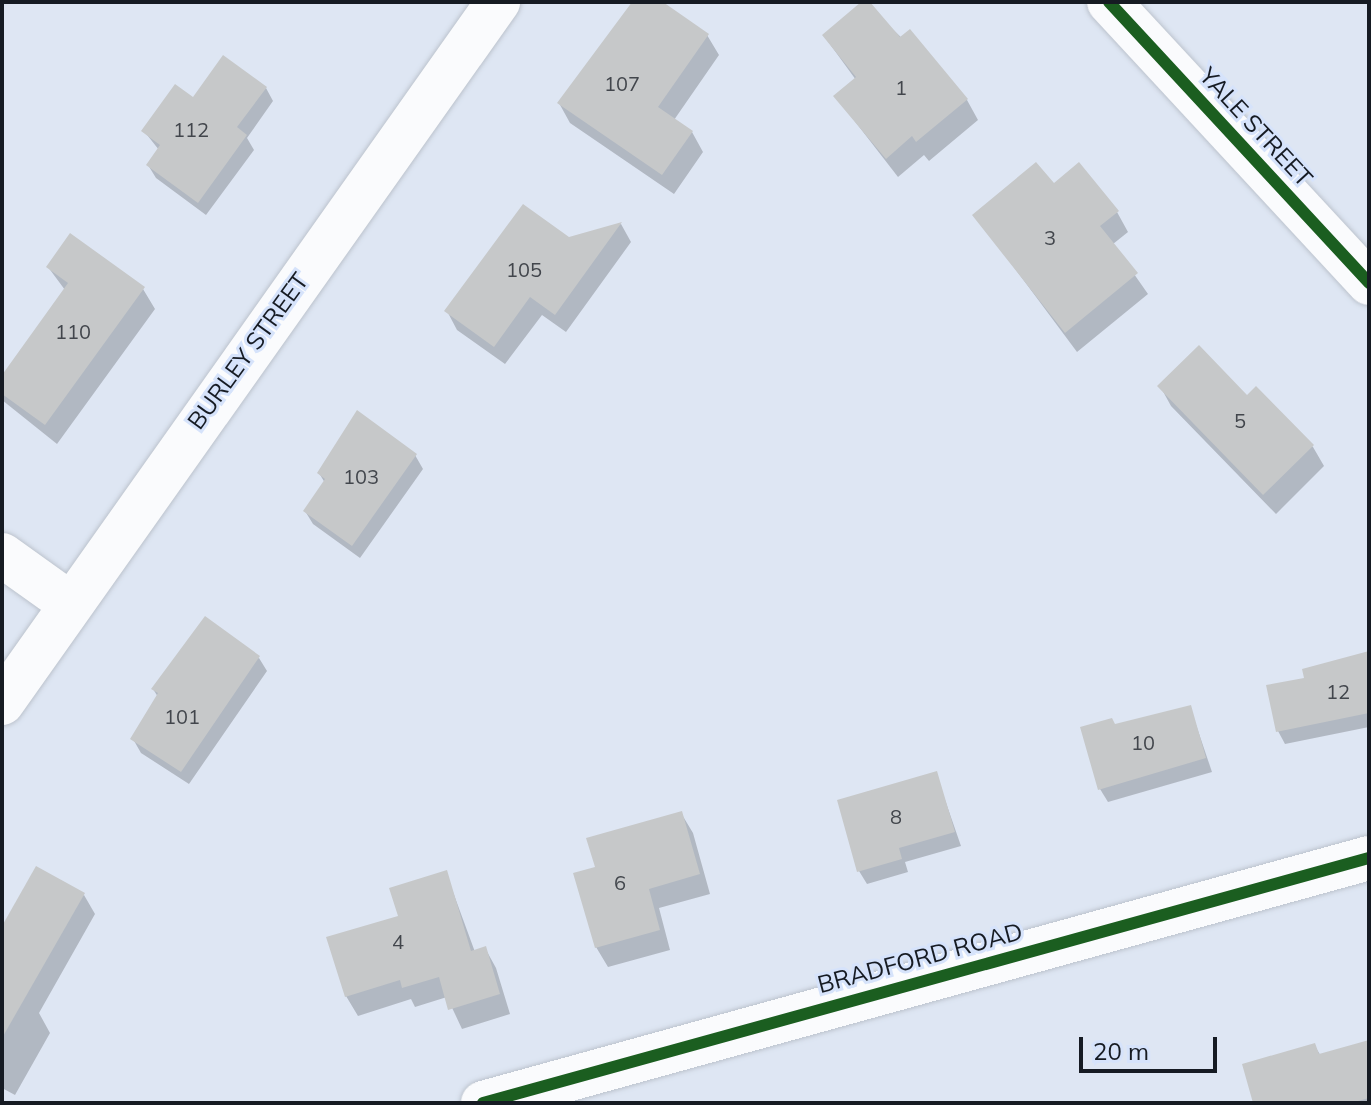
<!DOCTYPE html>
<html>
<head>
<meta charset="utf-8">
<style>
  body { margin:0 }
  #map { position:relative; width:1371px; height:1105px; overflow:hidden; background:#dee6f3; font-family:Mulish,sans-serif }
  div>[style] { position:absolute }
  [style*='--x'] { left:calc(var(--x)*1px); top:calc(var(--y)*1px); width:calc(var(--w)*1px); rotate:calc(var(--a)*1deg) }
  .shadow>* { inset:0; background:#0003 }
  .building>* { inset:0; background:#c6c8c9 }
  .roads { filter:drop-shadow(0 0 2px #bcc3cd) drop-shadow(0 0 2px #bcc3cd) }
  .minor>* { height:44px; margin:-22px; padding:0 22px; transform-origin:22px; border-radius:22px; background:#fafbfd }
  .tertiary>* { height:44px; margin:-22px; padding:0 22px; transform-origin:22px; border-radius:22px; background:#fafbfd }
  .secondary>* { height:44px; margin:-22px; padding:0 22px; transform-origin:22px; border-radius:22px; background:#fafbfd }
  .cycleway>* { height:12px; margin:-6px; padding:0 6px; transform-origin:6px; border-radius:6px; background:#1b5e20 }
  span { translate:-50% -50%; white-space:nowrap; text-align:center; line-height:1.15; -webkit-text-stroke:6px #d6e3fb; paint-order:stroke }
  .number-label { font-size:20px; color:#42464c }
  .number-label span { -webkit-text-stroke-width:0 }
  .street-label { font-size:24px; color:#161b23 }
  .frame { position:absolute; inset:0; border:4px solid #161b23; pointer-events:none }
  .scale { position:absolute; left:1079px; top:1037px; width:138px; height:36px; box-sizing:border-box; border:4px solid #161b23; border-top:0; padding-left:10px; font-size:24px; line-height:28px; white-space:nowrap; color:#161b23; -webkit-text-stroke:6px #d6e3fb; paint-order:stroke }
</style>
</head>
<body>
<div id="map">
  <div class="shadow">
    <i style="clip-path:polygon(633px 2px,659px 2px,707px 35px,719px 55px,674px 120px,692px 132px,703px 152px,674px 194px,570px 123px,559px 103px)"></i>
    <i style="clip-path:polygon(864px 2px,967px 100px,978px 120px,929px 161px,924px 155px,898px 177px,836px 97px,856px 80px,824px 36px)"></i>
    <i style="clip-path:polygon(266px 88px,273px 101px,247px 138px,254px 150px,206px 215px,156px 178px,148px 165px,159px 150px,144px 131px,193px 100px)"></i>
    <i style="clip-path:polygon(1053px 186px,1117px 212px,1128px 232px,1113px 244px,1148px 294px,1077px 352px,975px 215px)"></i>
    <i style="clip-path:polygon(621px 224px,631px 242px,566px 332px,542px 315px,505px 364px,457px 330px,447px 311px,568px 240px)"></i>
    <i style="clip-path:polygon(48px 267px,143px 289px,155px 309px,57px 444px,2px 400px,2px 378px,65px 290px)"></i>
    <i style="clip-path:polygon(1160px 386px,1247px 398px,1256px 389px,1313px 447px,1324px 466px,1276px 514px,1171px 406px)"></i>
    <i style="clip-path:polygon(415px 455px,423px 469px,360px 558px,313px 524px,305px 511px,325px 483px,319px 473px)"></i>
    <i style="clip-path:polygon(1369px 653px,1369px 727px,1285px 744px,1278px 731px,1306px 679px)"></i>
    <i style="clip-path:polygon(259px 658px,267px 671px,189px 784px,141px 753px,133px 739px,158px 697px,153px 689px)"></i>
    <i style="clip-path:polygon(1190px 707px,1212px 772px,1108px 802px,1100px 789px,1115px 727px)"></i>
    <i style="clip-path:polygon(936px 774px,961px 846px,905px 862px,908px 872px,867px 884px,859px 871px)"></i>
    <i style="clip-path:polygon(681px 813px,693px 833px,710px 894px,659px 908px,670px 950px,608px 967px,596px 947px,597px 868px)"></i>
    <i style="clip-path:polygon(446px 873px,475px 952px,485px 948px,496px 968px,510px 1014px,462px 1029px,447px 997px,415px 1007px,411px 999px,358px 1016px,346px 996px,400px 918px)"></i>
    <i style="clip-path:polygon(84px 895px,95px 914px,39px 1013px,50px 1033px,15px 1095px,2px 1088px,2px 930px)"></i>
    <i style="clip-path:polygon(1369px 1042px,1369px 1103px,1255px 1103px,1314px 1045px,1321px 1056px)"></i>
  </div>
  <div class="building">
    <i style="clip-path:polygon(632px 2px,663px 2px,709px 34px,658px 107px,693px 131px,662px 175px,557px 103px)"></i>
    <i style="clip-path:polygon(861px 2px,870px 2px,900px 37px,910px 29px,968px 99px,916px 142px,912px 136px,886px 159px,833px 96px,856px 77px,822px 35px)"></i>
    <i style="clip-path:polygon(223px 55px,267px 87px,237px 127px,247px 135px,198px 203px,146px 165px,160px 145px,141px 131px,175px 84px,193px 97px)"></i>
    <i style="clip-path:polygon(1036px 162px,1054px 183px,1079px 162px,1119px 211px,1100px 226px,1138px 273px,1065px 333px,972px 215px)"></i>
    <i style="clip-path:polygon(523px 204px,569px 237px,622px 222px,555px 315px,530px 297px,494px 347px,444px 311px)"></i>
    <i style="clip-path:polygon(70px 233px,145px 287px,45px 425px,2px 394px,2px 375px,68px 283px,46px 267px)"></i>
    <i style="clip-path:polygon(1199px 345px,1247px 395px,1256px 386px,1314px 445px,1263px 495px,1157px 386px)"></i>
    <i style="clip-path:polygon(357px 410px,417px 454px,352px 546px,303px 511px,325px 479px,317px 473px)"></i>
    <i style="clip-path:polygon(205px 616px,260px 656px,181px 772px,130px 739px,158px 693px,151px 689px)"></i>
    <i style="clip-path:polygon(1369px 651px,1369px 713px,1276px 732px,1266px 685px,1304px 678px,1302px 669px)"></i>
    <i style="clip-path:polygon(1191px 705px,1206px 758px,1098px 790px,1080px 727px,1112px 718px,1115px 724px)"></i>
    <i style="clip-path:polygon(937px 771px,955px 832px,899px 848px,902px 859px,857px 872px,837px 800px)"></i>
    <i style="clip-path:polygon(682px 811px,700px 874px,649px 889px,660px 930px,595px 948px,573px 873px,595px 867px,586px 838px)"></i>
    <i style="clip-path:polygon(36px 866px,85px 893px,2px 1038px,2px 926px)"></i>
    <i style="clip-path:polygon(447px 870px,471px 951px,486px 946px,500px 994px,448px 1010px,439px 977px,402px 988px,400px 980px,345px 997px,326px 937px,398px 916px,389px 888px)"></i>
    <i style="clip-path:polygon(1369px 1040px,1369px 1098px,1351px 1103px,1253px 1103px,1242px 1064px,1315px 1043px,1319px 1054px)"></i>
  </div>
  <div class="roads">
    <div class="minor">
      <i style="--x:1109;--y:2;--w:383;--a:47.2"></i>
      <i style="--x:2;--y:555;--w:82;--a:35.6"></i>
    </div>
    <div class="tertiary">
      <i style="--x:483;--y:1103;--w:919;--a:-15.46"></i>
    </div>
    <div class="secondary">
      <i style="--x:2;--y:703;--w:859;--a:-54.72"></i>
    </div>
  </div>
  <div class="cycleway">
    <i style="--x:1109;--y:2;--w:383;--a:47.2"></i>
    <i style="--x:483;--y:1103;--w:919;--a:-15.46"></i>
  </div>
  <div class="number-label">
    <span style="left:622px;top:83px">107</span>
    <span style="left:901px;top:87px">1</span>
    <span style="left:191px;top:129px">112</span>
    <span style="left:1050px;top:237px">3</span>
    <span style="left:524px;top:269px">105</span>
    <span style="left:73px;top:331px">110</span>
    <span style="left:1240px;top:420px">5</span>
    <span style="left:361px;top:476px">103</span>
    <span style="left:1338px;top:691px">12</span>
    <span style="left:182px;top:716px">101</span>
    <span style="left:1143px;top:742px">10</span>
    <span style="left:896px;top:816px">8</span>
    <span style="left:620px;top:882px">6</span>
    <span style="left:398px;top:941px">4</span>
  </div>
  <div class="street-label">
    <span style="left:1256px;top:127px;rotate:47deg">YALE STREET</span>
    <span style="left:248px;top:351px;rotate:-54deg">BURLEY STREET</span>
    <span style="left:920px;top:958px;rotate:-15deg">BRADFORD ROAD</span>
  </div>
  <div class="frame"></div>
  <div class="scale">20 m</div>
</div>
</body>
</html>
